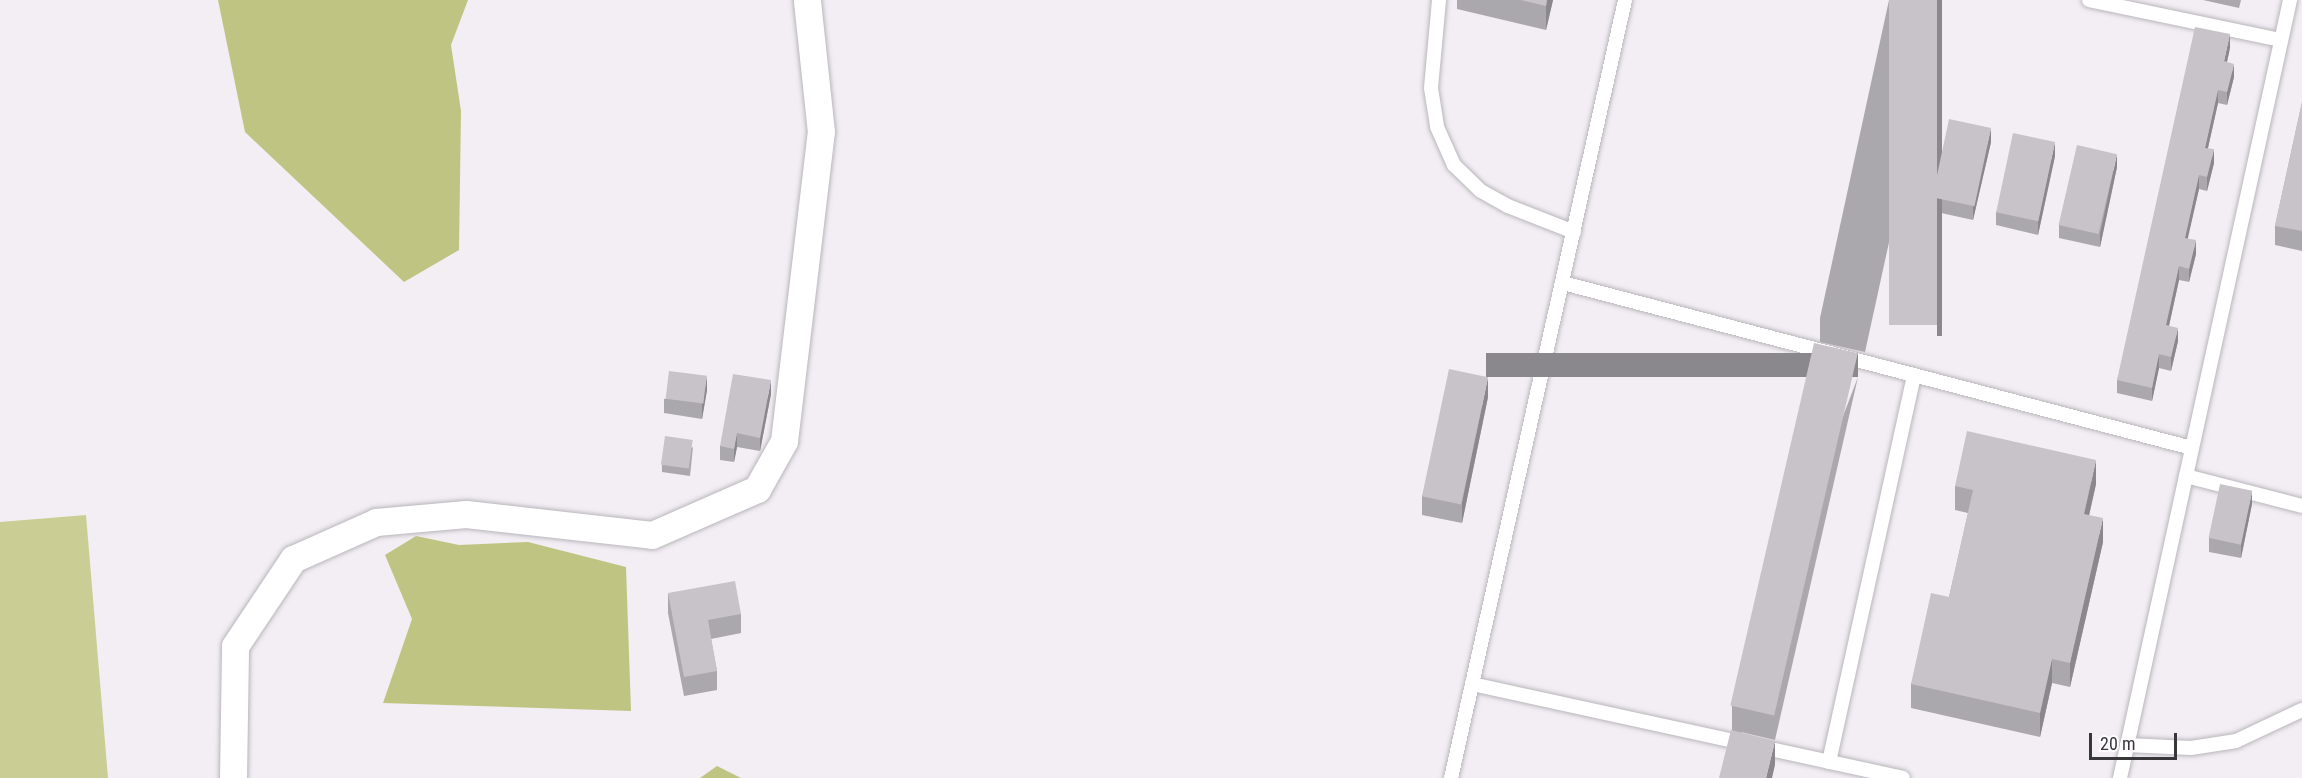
<!DOCTYPE html>
<html>
<head>
<meta charset="utf-8">
<style>
  body { margin:0 }
  #map { position:relative; width:2302px; height:778px; overflow:hidden; background:#f2eef4; font-family:"Roboto Condensed",sans-serif }
  div>[style] { position:absolute }
  [style*='--x'] { left:calc(var(--x)*1px); top:calc(var(--y)*1px); width:calc(var(--w)*1px); rotate:calc(var(--a)*1deg) }
  .green>* { inset:0; background:#cbce94 }
  .forest>* { inset:0; background:#c0c482 }
  .roads { filter:drop-shadow(0 0 2px #b9b6bb) drop-shadow(0 0 2px #b9b6bb) }
  .service>* { height:14px; margin:-7px; padding:0 7px; transform-origin:7px; border-radius:7px; background:#fff }
  .minor>* { height:27px; margin:-13.5px; padding:0 13.5px; transform-origin:13.5px; border-radius:13.5px; background:#fff }
  .wall>* { inset:0; background:#aba8ad }
  .shaded-wall>* { inset:0; background:#8b888d; transform-origin:0 0 }
  .building>* { inset:0; background:#c7c3c9; transform-origin:0 0 }
  span { translate:-50% -50%; white-space:nowrap; text-align:center; line-height:1.15; -webkit-text-stroke:6px #fefcff; paint-order:stroke }
  .scale { position:absolute; left:2089px; top:733px; width:88px; height:27px; box-sizing:border-box; border:3px solid #373638; border-top:0; padding-left:8px; font-size:18px; line-height:21px; white-space:nowrap; color:#373638; -webkit-text-stroke:4px #fefcff; paint-order:stroke }
</style>
</head>
<body>
<div id="map">
  <div class="green">
    <i style="clip-path:polygon(86px 515px,108px 778px,0 778px,0 522px)"></i>
  </div>
  <div class="forest">
    <i style="clip-path:polygon(218px 0,468px 0,451px 45px,461px 111px,459px 250px,404px 282px,245px 132px)"></i>
    <i style="clip-path:polygon(416px 536px,459px 545px,528px 542px,626px 567px,631px 711px,383px 703px,412px 619px,385px 555px)"></i>
    <i style="clip-path:polygon(717px 766px,741px 778px,700px 778px)"></i>
  </div>
  <div class="roads">
    <div class="service">
      <i style="--x:1439;--y:0;--w:88;--a:95.2"></i>
      <i style="--x:1431;--y:88;--w:39;--a:81"></i>
      <i style="--x:1437;--y:127;--w:42;--a:65.9"></i>
      <i style="--x:1454;--y:165;--w:37;--a:44"></i>
      <i style="--x:1481;--y:191;--w:31;--a:29"></i>
      <i style="--x:1508;--y:206;--w:71;--a:21.5"></i>
      <i style="--x:2089;--y:0;--w:196;--a:11.8"></i>
      <i style="--x:1563;--y:283;--w:650;--a:14.7"></i>
      <i style="--x:2186;--y:476;--w:120;--a:14.5"></i>
      <i style="--x:1472;--y:684;--w:441;--a:12.3"></i>
      <i style="--x:2127;--y:745;--w:64;--a:2.7"></i>
      <i style="--x:2191;--y:748;--w:46;--a:-8.8"></i>
      <i style="--x:2236;--y:741;--w:73;--a:-25.2"></i>
      <i style="--x:1829;--y:762;--w:396;--a:-77.6"></i>
      <i style="--x:1451;--y:778;--w:797;--a:-77.39"></i>
      <i style="--x:2120;--y:778;--w:796;--a:-77.67"></i>
    </div>
    <div class="minor">
      <i style="--x:233;--y:778;--w:132;--a:-89.1"></i>
      <i style="--x:235;--y:646;--w:105;--a:-56.3"></i>
      <i style="--x:293;--y:559;--w:91;--a:-24"></i>
      <i style="--x:376;--y:522;--w:90;--a:-5.1"></i>
      <i style="--x:466;--y:514;--w:187;--a:6.4"></i>
      <i style="--x:652;--y:535;--w:115;--a:-23.7"></i>
      <i style="--x:757;--y:489;--w:55;--a:-60.6"></i>
      <i style="--x:784;--y:441;--w:311;--a:-83.2"></i>
      <i style="--x:821;--y:132;--w:133;--a:-96.1"></i>
    </div>
  </div>
  <div class="wall">
    <i style="clip-path:polygon(1457px 0,1553px 0,1546px 30px,1457px 9px)"></i>
    <i style="clip-path:polygon(1889px 0,1942px 0,1865px 352px,1820px 342px,1820px 318px)"></i>
    <i style="clip-path:polygon(2203px 0,2241px 0,2239px 8px)"></i>
    <i style="clip-path:polygon(2230px 48px,2227px 62px,2234px 77px,2227px 105px,2218px 103px,2208px 148px,2214px 163px,2207px 191px,2199px 189px,2187px 239px,2196px 254px,2189px 282px,2179px 280px,2169px 326px,2178px 341px,2171px 371px,2159px 368px,2152px 401px,2117px 393px,2117px 380px)"></i>
    <i style="clip-path:polygon(2302px 102px,2302px 251px,2275px 245px,2275px 226px)"></i>
    <i style="clip-path:polygon(1991px 142px,1973px 220px,1932px 211px,1932px 197px)"></i>
    <i style="clip-path:polygon(2055px 156px,2038px 235px,1996px 225px,1996px 212px)"></i>
    <i style="clip-path:polygon(2117px 167px,2100px 247px,2059px 238px,2059px 225px)"></i>
    <i style="clip-path:polygon(1858px 377px,1775px 740px,1741px 732px,1775px 765px,1732px 730px,1732px 706px)"></i>
    <i style="clip-path:polygon(707px 390px,702px 419px,664px 413px,664px 399px)"></i>
    <i style="clip-path:polygon(771px 394px,760px 451px,737px 447px,734px 462px,720px 460px,720px 446px)"></i>
    <i style="clip-path:polygon(1488px 397px,1462px 523px,1422px 515px,1422px 496px)"></i>
    <i style="clip-path:polygon(693px 447px,690px 476px,662px 472px,662px 465px)"></i>
    <i style="clip-path:polygon(2096px 484px,2089px 515px,2103px 542px,2070px 687px,2052px 683px,2040px 737px,1911px 708px,1911px 684px,1949px 597px,1968px 513px,1955px 510px,1955px 486px)"></i>
    <i style="clip-path:polygon(2252px 504px,2241px 558px,2209px 552px,2209px 538px)"></i>
    <i style="clip-path:polygon(668px 593px,741px 614px,741px 633px,711px 639px,717px 671px,717px 690px,684px 696px,668px 613px)"></i>
  </div>
  <div class="shaded-wall">
    <i style="clip-path:polygon(1547px 0,1553px 0,1546px 30px,1546px 6px)"></i>
    <i style="left:1937px;top:0;width:5px;height:336px"></i>
    <i style="clip-path:polygon(2230px 34px,2230px 48px,2224px 75px,2224px 61px)"></i>
    <i style="clip-path:polygon(2234px 64px,2234px 77px,2227px 105px,2227px 92px)"></i>
    <i style="clip-path:polygon(2218px 90px,2218px 103px,2205px 161px,2205px 148px)"></i>
    <i style="clip-path:polygon(1991px 128px,1991px 142px,1973px 220px,1973px 207px)"></i>
    <i style="clip-path:polygon(2055px 142px,2055px 156px,2038px 235px,2038px 221px)"></i>
    <i style="clip-path:polygon(2214px 149px,2214px 163px,2207px 191px,2207px 177px)"></i>
    <i style="clip-path:polygon(2117px 154px,2117px 167px,2100px 247px,2100px 234px)"></i>
    <i style="clip-path:polygon(2199px 175px,2199px 189px,2185px 251px,2185px 238px)"></i>
    <i style="clip-path:polygon(2196px 240px,2196px 254px,2189px 282px,2189px 269px)"></i>
    <i style="clip-path:polygon(2179px 266px,2179px 280px,2166px 339px,2166px 325px)"></i>
    <i style="clip-path:polygon(2178px 328px,2178px 341px,2171px 371px,2171px 357px)"></i>
    <i style="left:1858px;top:353px;width:24px;height:372px;rotate:90deg"></i>
    <i style="clip-path:polygon(2159px 354px,2159px 368px,2152px 401px,2152px 388px)"></i>
    <i style="clip-path:polygon(707px 376px,707px 390px,702px 419px,702px 405px)"></i>
    <i style="clip-path:polygon(1488px 377px,1488px 397px,1462px 523px,1462px 503px)"></i>
    <i style="clip-path:polygon(771px 380px,771px 394px,760px 451px,760px 438px)"></i>
    <i style="clip-path:polygon(737px 433px,737px 447px,734px 462px,734px 449px)"></i>
    <i style="clip-path:polygon(2096px 460px,2096px 484px,2084px 538px,2084px 514px)"></i>
    <i style="clip-path:polygon(2252px 491px,2252px 504px,2241px 558px,2241px 545px)"></i>
    <i style="clip-path:polygon(2103px 518px,2103px 542px,2070px 687px,2070px 663px)"></i>
    <i style="clip-path:polygon(2052px 659px,2052px 683px,2040px 737px,2040px 713px)"></i>
    <i style="clip-path:polygon(1775px 741px,1775px 765px,1772px 778px,1766px 778px)"></i>
  </div>
  <div class="building">
    <i style="clip-path:polygon(1521px 0,1547px 0,1546px 6px)"></i>
    <i style="left:1889px;top:0;width:48px;height:325px"></i>
    <i style="clip-path:polygon(2195px 27px,2230px 34px,2224px 61px,2234px 64px,2227px 92px,2218px 90px,2205px 148px,2214px 149px,2207px 177px,2199px 175px,2185px 238px,2196px 240px,2189px 269px,2179px 266px,2166px 325px,2178px 328px,2171px 357px,2159px 354px,2152px 388px,2117px 380px)"></i>
    <i style="clip-path:polygon(2302px 102px,2302px 231px,2275px 226px)"></i>
    <i style="left:1949px;top:119px;width:43px;height:80px;rotate:12deg"></i>
    <i style="left:2013px;top:133px;width:43px;height:81px;rotate:12deg"></i>
    <i style="left:2077px;top:145px;width:41px;height:82px;rotate:13deg"></i>
    <i style="left:1814px;top:343px;width:45px;height:372px;rotate:13deg"></i>
    <i style="left:1449px;top:369px;width:40px;height:130px;rotate:12deg"></i>
    <i style="left:669px;top:371px;width:38px;height:28px;rotate:7deg"></i>
    <i style="clip-path:polygon(733px 374px,771px 380px,760px 438px,737px 433px,734px 449px,720px 446px)"></i>
    <i style="clip-path:polygon(1967px 431px,2096px 460px,2084px 514px,2103px 518px,2070px 663px,2052px 659px,2040px 713px,1911px 684px,1931px 593px,1949px 597px,1973px 490px,1955px 486px)"></i>
    <i style="left:665px;top:436px;width:28px;height:29px;rotate:8deg"></i>
    <i style="left:2220px;top:484px;width:33px;height:55px;rotate:12deg"></i>
    <i style="clip-path:polygon(735px 581px,741px 614px,708px 620px,717px 671px,684px 677px,668px 593px)"></i>
    <i style="clip-path:polygon(1731px 730px,1775px 741px,1766px 778px,1719px 778px)"></i>
  </div>
  <div class="scale">20 m</div>
</div>
</body>
</html>
